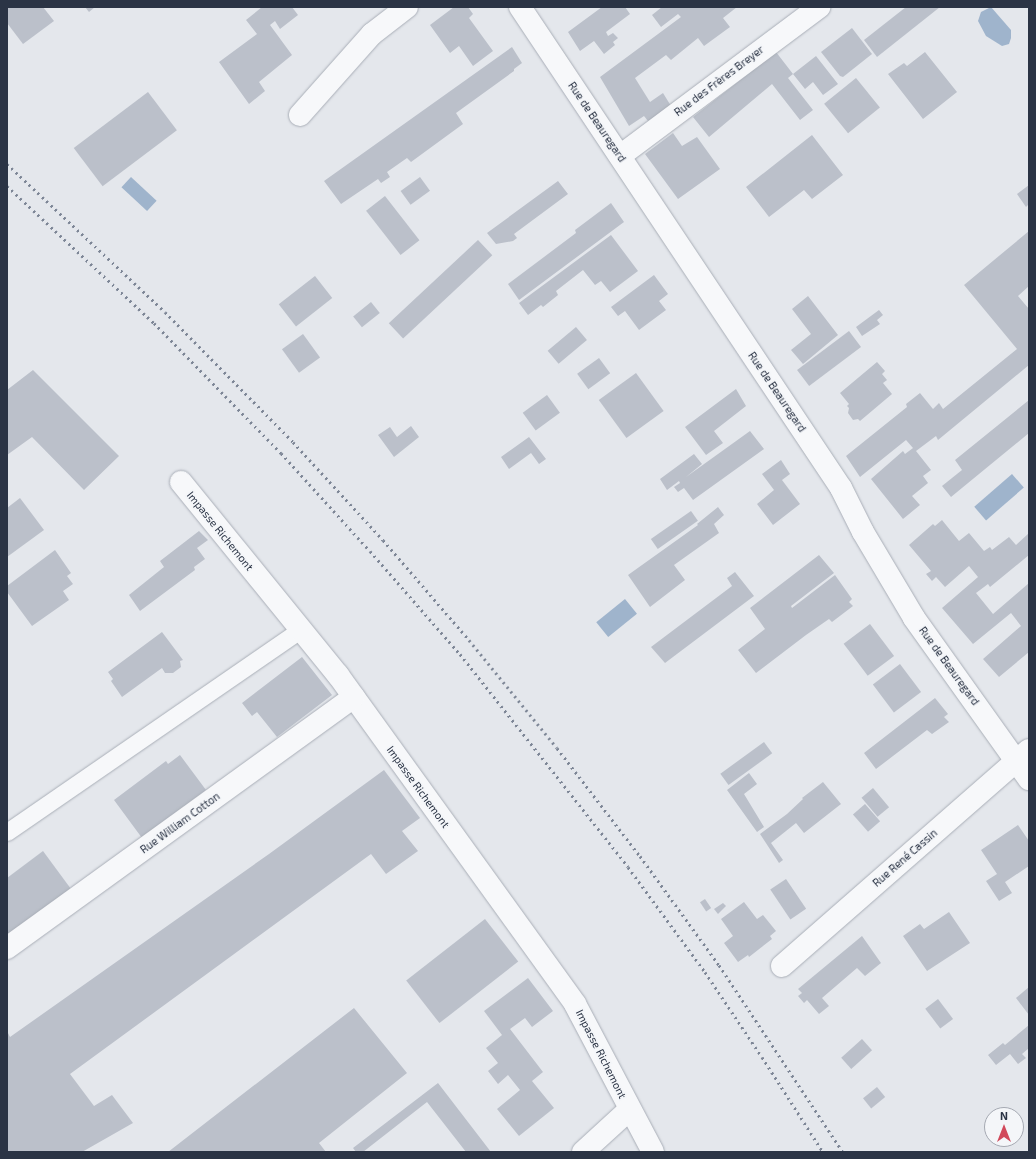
<!DOCTYPE html>
<html>
<head>
<meta charset="utf-8">
<style>
  body { margin:0 }
  #map { position:relative; width:1036px; height:1159px; overflow:hidden; background:#e4e7ec; font-family:"Exo 2",sans-serif }
  div>[style] { position:absolute }
  [style*='--x'] { left:calc(var(--x)*1px); top:calc(var(--y)*1px); width:calc(var(--w)*1px); rotate:calc(var(--a)*1deg) }
  .water>* { inset:0; background:#9fb4cc; transform-origin:0 0 }
  .building>* { inset:0; background:#bbc0ca; transform-origin:0 0 }
  .roads { filter:drop-shadow(0 0 1px #a9aeb7) drop-shadow(0 0 1px #a9aeb7) }
  .lane>* { height:17px; margin:-8.5px; padding:0 8.5px; transform-origin:8.5px; border-radius:8.5px; background:#f7f8fa }
  .street>* { height:22px; margin:-11px; padding:0 11px; transform-origin:11px; border-radius:11px; background:#f7f8fa }
  .rail>* { height:3px; margin-top:-1.5px; transform-origin:0; background:repeating-linear-gradient(90deg,#7d8696 0 2px,transparent 0 6px) }
  span { translate:-50% -50%; white-space:nowrap; text-align:center; line-height:1.15; -webkit-text-stroke:3.5px #f4f6f9; paint-order:stroke }
  .street-label { font-size:11px; color:#2b3445 }
  .frame { position:absolute; inset:0; border:8px solid #2b3445; pointer-events:none }
  .north { position:absolute; left:984px; top:1107px; width:40px; height:40px; box-sizing:border-box; background:#f4f6f9; border:1px solid #a4a8b1; border-radius:50%; rotate:0deg; font-size:11px; font-weight:700; line-height:16px; text-align:center; color:#2b3445 }
  .north::after { content:''; display:block; margin:auto; width:14px; height:18px; background:#d1495b; clip-path:polygon(50% 0,100% 100%,50% 72%,0 100%) }
</style>
</head>
<body>
<div id="map">
  <div class="water">
    <i style="clip-path:polygon(991px 7px,1011px 30px,1011px 38px,1009px 44px,1002px 46px,986px 36px,978px 21px,981px 12px)"></i>
    <i style="left:131px;top:177px;width:35px;height:14px;rotate:43deg"></i>
    <i style="left:1012px;top:474px;width:18px;height:50px;rotate:49deg"></i>
    <i style="left:625px;top:599px;width:19px;height:37px;rotate:51deg"></i>
  </div>
  <div class="building">
    <i style="clip-path:polygon(7px 7px,43px 7px,54px 21px,23px 44px,7px 23px)"></i>
    <i style="clip-path:polygon(85px 7px,95px 7px,89px 12px)"></i>
    <i style="clip-path:polygon(262px 7px,292px 7px,298px 15px,280px 29px,275px 21px,270px 25px,292px 55px,259px 82px,265px 91px,249px 104px,219px 62px,257px 34px,246px 20px)"></i>
    <i style="clip-path:polygon(454px 7px,468px 7px,473px 14px,469px 18px,493px 51px,473px 66px,459px 46px,450px 53px,430px 25px)"></i>
    <i style="clip-path:polygon(602px 7px,625px 7px,630px 14px,606px 32px,608px 36px,613px 33px,618px 38px,613px 42px,615px 45px,604px 54px,594px 41px,580px 51px,568px 32px)"></i>
    <i style="clip-path:polygon(662px 7px,737px 7px,723px 18px,730px 27px,704px 46px,698px 38px,671px 60px,666px 55px,635px 78px,650px 102px,663px 93px,671px 106px,648px 121px,644px 116px,629px 126px,600px 77px,681px 17px,678px 14px,661px 27px,652px 15px)"></i>
    <i style="clip-path:polygon(906px 7px,940px 7px,877px 57px,864px 40px)"></i>
    <i style="clip-path:polygon(852px 28px,872px 54px,843px 77px,840px 76px,821px 52px)"></i>
    <i style="clip-path:polygon(512px 47px,522px 63px,514px 69px,514px 71px,456px 113px,463px 124px,411px 162px,407px 158px,387px 172px,390px 177px,381px 183px,378px 179px,341px 204px,324px 181px)"></i>
    <i style="clip-path:polygon(776px 52px,793px 74px,788px 78px,813px 110px,800px 120px,772px 84px,709px 137px,693px 117px)"></i>
    <i style="clip-path:polygon(925px 52px,957px 92px,923px 119px,888px 74px,904px 63px,907px 66px)"></i>
    <i style="clip-path:polygon(816px 56px,838px 84px,823px 95px,813px 82px,805px 89px,793px 74px)"></i>
    <i style="left:856px;top:78px;width:38px;height:41px;rotate:51deg"></i>
    <i style="left:148px;top:92px;width:48px;height:93px;rotate:53deg"></i>
    <i style="clip-path:polygon(673px 133px,682px 146px,697px 137px,720px 169px,678px 199px,645px 154px)"></i>
    <i style="clip-path:polygon(812px 135px,843px 175px,812px 199px,804px 190px,769px 217px,746px 187px)"></i>
    <i style="left:420px;top:177px;width:17px;height:24px;rotate:54deg"></i>
    <i style="clip-path:polygon(558px 181px,568px 194px,514px 234px,517px 238px,513px 241px,496px 244px,487px 233px)"></i>
    <i style="clip-path:polygon(1029px 185px,1029px 204px,1026px 207px,1017px 194px)"></i>
    <i style="left:385px;top:196px;width:56px;height:24px;rotate:52deg"></i>
    <i style="clip-path:polygon(611px 203px,624px 222px,519px 300px,508px 284px,576px 233px,575px 230px)"></i>
    <i style="clip-path:polygon(1029px 231px,1029px 286px,1018px 296px,1029px 309px,1029px 365px,938px 440px,936px 436px,916px 451px,931px 470px,923px 476px,928px 483px,912px 496px,920px 505px,903px 519px,871px 479px,903px 451px,905px 454px,913px 448px,906px 440px,860px 477px,846px 456px,907px 407px,906px 404px,920px 393px,933px 409px,939px 403px,943px 409px,1017px 349px,964px 285px)"></i>
    <i style="clip-path:polygon(611px 235px,638px 271px,610px 292px,601px 281px,595px 285px,583px 270px,556px 291px,558px 295px,543px 307px,541px 305px,528px 315px,519px 303px)"></i>
    <i style="left:478px;top:240px;width:21px;height:122px;rotate:47deg"></i>
    <i style="clip-path:polygon(654px 275px,668px 294px,659px 301px,666px 310px,639px 330px,625px 311px,618px 316px,611px 307px)"></i>
    <i style="left:315px;top:276px;width:28px;height:46px;rotate:52deg"></i>
    <i style="clip-path:polygon(808px 296px,838px 335px,803px 364px,791px 350px,811px 334px,792px 309px)"></i>
    <i style="left:371px;top:302px;width:14px;height:23px;rotate:51deg"></i>
    <i style="clip-path:polygon(879px 310px,883px 315px,877px 320px,880px 324px,862px 336px,856px 327px)"></i>
    <i style="left:576px;top:327px;width:17px;height:37px;rotate:50deg"></i>
    <i style="left:849px;top:331px;width:20px;height:65px;rotate:53deg"></i>
    <i style="left:303px;top:334px;width:29px;height:26px;rotate:54deg"></i>
    <i style="left:599px;top:358px;width:19px;height:27px;rotate:54deg"></i>
    <i style="clip-path:polygon(877px 362px,885px 371px,882px 374px,887px 380px,883px 383px,892px 394px,860px 421px,858px 419px,853px 420px,848px 413px,849px 408px,847px 406px,849px 404px,840px 393px)"></i>
    <i style="clip-path:polygon(33px 370px,119px 456px,84px 490px,32px 437px,7px 455px,7px 390px)"></i>
    <i style="left:636px;top:373px;width:47px;height:46px;rotate:54deg"></i>
    <i style="clip-path:polygon(736px 389px,746px 406px,714px 431px,723px 443px,706px 455px,685px 427px)"></i>
    <i style="left:547px;top:395px;width:22px;height:30px;rotate:54deg"></i>
    <i style="clip-path:polygon(1029px 400px,1029px 433px,951px 497px,942px 486px,962px 470px,955px 460px)"></i>
    <i style="clip-path:polygon(411px 426px,419px 437px,394px 457px,378px 435px,390px 427px,397px 437px)"></i>
    <i style="clip-path:polygon(750px 431px,764px 449px,693px 500px,684px 488px,678px 492px,674px 487px,680px 483px,679px 481px,667px 490px,660px 479px,694px 454px,702px 464px,686px 477px)"></i>
    <i style="clip-path:polygon(529px 437px,546px 459px,539px 464px,531px 453px,509px 469px,501px 457px)"></i>
    <i style="clip-path:polygon(781px 460px,790px 474px,782px 480px,800px 504px,773px 525px,757px 504px,774px 490px,762px 474px)"></i>
    <i style="clip-path:polygon(20px 498px,44px 530px,7px 557px,7px 508px)"></i>
    <i style="clip-path:polygon(718px 507px,724px 515px,714px 524px,719px 533px,674px 565px,685px 580px,650px 607px,628px 575px,698px 525px,697px 524px)"></i>
    <i style="left:691px;top:511px;width:12px;height:49px;rotate:55deg"></i>
    <i style="clip-path:polygon(942px 520px,959px 541px,969px 533px,984px 551px,990px 547px,992px 550px,1009px 537px,1016px 545px,1029px 533px,1029px 555px,990px 587px,988px 584px,976px 593px,993px 614px,1029px 583px,1029px 652px,999px 677px,983px 659px,1021px 626px,1011px 613px,973px 644px,942px 608px,978px 577px,969px 566px,945px 587px,936px 577px,932px 581px,926px 574px,931px 571px,909px 545px,933px 524px,935px 526px)"></i>
    <i style="clip-path:polygon(199px 531px,208px 540px,197px 548px,205px 559px,194px 567px,195px 570px,140px 611px,129px 595px,164px 567px,160px 561px)"></i>
    <i style="clip-path:polygon(55px 550px,71px 573px,67px 576px,73px 584px,63px 591px,69px 600px,32px 626px,7px 592px,7px 586px)"></i>
    <i style="clip-path:polygon(819px 555px,834px 573px,791px 606px,792px 608px,835px 575px,852px 599px,849px 602px,853px 606px,832px 622px,829px 619px,806px 635px,756px 673px,738px 650px,765px 629px,750px 608px)"></i>
    <i style="clip-path:polygon(735px 572px,754px 596px,665px 663px,651px 647px,732px 586px,727px 578px)"></i>
    <i style="left:870px;top:624px;width:40px;height:33px;rotate:53deg"></i>
    <i style="clip-path:polygon(162px 632px,183px 660px,180px 661px,181px 667px,173px 673px,165px 673px,162px 668px,122px 697px,111px 681px,113px 679px,108px 672px)"></i>
    <i style="clip-path:polygon(302px 657px,332px 695px,277px 737px,257px 712px,252px 716px,242px 703px)"></i>
    <i style="left:900px;top:664px;width:35px;height:34px;rotate:53deg"></i>
    <i style="clip-path:polygon(935px 698px,948px 714px,944px 717px,949px 722px,932px 734px,927px 730px,876px 769px,864px 753px)"></i>
    <i style="left:764px;top:742px;width:14px;height:54px;rotate:54deg"></i>
    <i style="clip-path:polygon(180px 755px,206px 790px,142px 838px,114px 800px,166px 761px,168px 764px)"></i>
    <i style="clip-path:polygon(384px 770px,420px 818px,402px 831px,418px 851px,386px 874px,371px 854px,70px 1074px,94px 1106px,112px 1095px,133px 1123px,82px 1152px,7px 1151px,7px 1031px,10px 1037px,269px 854px)"></i>
    <i style="clip-path:polygon(749px 773px,757px 784px,744px 794px,764px 827px,757px 832px,727px 790px)"></i>
    <i style="clip-path:polygon(823px 782px,841px 804px,804px 833px,796px 823px,771px 843px,783px 860px,779px 863px,760px 834px,787px 814px,803px 799px,802px 798px)"></i>
    <i style="left:873px;top:788px;width:25px;height:15px;rotate:50deg"></i>
    <i style="left:865px;top:804px;width:23px;height:16px;rotate:49deg"></i>
    <i style="clip-path:polygon(1018px 825px,1029px 841px,1029px 866px,1005px 882px,1012px 893px,999px 901px,986px 881px,997px 874px,981px 850px)"></i>
    <i style="clip-path:polygon(43px 851px,71px 889px,7px 935px,7px 878px)"></i>
    <i style="left:786px;top:879px;width:36px;height:19px;rotate:56deg"></i>
    <i style="left:705px;top:899px;width:11px;height:6px;rotate:56deg"></i>
    <i style="clip-path:polygon(744px 902px,757px 919px,763px 915px,776px 931px,770px 936px,772px 939px,749px 957px,748px 955px,738px 962px,724px 943px,733px 936px,721px 919px)"></i>
    <i style="clip-path:polygon(723px 903px,726px 906px,718px 914px,714px 909px)"></i>
    <i style="clip-path:polygon(949px 912px,970px 943px,927px 971px,903px 936px,920px 924px,924px 929px)"></i>
    <i style="left:485px;top:919px;width:54px;height:100px;rotate:52deg"></i>
    <i style="clip-path:polygon(862px 936px,881px 963px,865px 976px,857px 968px,822px 998px,829px 1006px,819px 1014px,807px 1000px,804px 1003px,798px 996px,802px 993px,798px 989px)"></i>
    <i style="clip-path:polygon(528px 978px,553px 1011px,532px 1027px,525px 1018px,510px 1029px,543px 1072px,532px 1081px,554px 1108px,519px 1136px,497px 1109px,520px 1090px,508px 1075px,498px 1084px,488px 1071px,498px 1063px,486px 1048px,502px 1035px,484px 1011px)"></i>
    <i style="clip-path:polygon(1029px 987px,1029px 1015px,1016px 998px)"></i>
    <i style="left:938px;top:999px;width:25px;height:16px;rotate:53deg"></i>
    <i style="clip-path:polygon(354px 1008px,407px 1073px,319px 1143px,326px 1152px,168px 1152px)"></i>
    <i style="clip-path:polygon(1029px 1025px,1029px 1048px,1022px 1054px,1026px 1058px,1018px 1064px,1010px 1054px,996px 1065px,988px 1055px,1003px 1043px,1005px 1045px)"></i>
    <i style="left:862px;top:1039px;width:15px;height:28px;rotate:48deg"></i>
    <i style="clip-path:polygon(438px 1083px,491px 1152px,466px 1152px,427px 1102px,363px 1152px,356px 1152px,353px 1148px)"></i>
    <i style="left:877px;top:1087px;width:13px;height:18px;rotate:51deg"></i>
  </div>
  <div class="roads">
    <div class="lane">
      <i style="--x:7;--y:832;--w:357;--a:-34.6"></i>
    </div>
    <div class="street">
      <i style="--x:520;--y:7;--w:578;--a:56.28"></i>
      <i style="--x:841;--y:488;--w:49;--a:63.4"></i>
      <i style="--x:863;--y:532;--w:100;--a:59.3"></i>
      <i style="--x:914;--y:618;--w:198;--a:54.5"></i>
      <i style="--x:300;--y:115;--w:108;--a:-48.4"></i>
      <i style="--x:372;--y:34;--w:44;--a:-37.6"></i>
      <i style="--x:620;--y:156;--w:249;--a:-36.8"></i>
      <i style="--x:181;--y:482;--w:249;--a:50.9"></i>
      <i style="--x:338;--y:675;--w:405;--a:54.2"></i>
      <i style="--x:575;--y:1004;--w:167;--a:62.2"></i>
      <i style="--x:7;--y:948;--w:428;--a:-35.9"></i>
      <i style="--x:782;--y:966;--w:328;--a:-41.2"></i>
      <i style="--x:583;--y:1152;--w:62;--a:-42.4"></i>
    </div>
  </div>
  <div class="rail">
    <i style="--x:7;--y:164;--w:216;--a:43.1"></i>
    <i style="--x:165;--y:312;--w:182;--a:45.4"></i>
    <i style="--x:293;--y:442;--w:133;--a:47.4"></i>
    <i style="--x:383;--y:540;--w:132;--a:49.3"></i>
    <i style="--x:469;--y:640;--w:139;--a:50.8"></i>
    <i style="--x:557;--y:748;--w:136;--a:52.5"></i>
    <i style="--x:640;--y:856;--w:135;--a:54.1"></i>
    <i style="--x:719;--y:965;--w:224;--a:56.5"></i>
    <i style="--x:7;--y:186;--w:201;--a:43"></i>
    <i style="--x:154;--y:323;--w:182;--a:45.7"></i>
    <i style="--x:281;--y:453;--w:132;--a:47.8"></i>
    <i style="--x:370;--y:551;--w:137;--a:48.9"></i>
    <i style="--x:460;--y:654;--w:271;--a:51.7"></i>
    <i style="--x:628;--y:867;--w:130;--a:53.7"></i>
    <i style="--x:705;--y:972;--w:102;--a:56.2"></i>
    <i style="--x:762;--y:1057;--w:113;--a:57.3"></i>
  </div>
  <div class="street-label">
    <span style="left:719px;top:81px;rotate:-37deg">Rue des Frères Breyer</span>
    <span style="left:597px;top:122px;rotate:56deg">Rue de Beauregard</span>
    <span style="left:777px;top:392px;rotate:56deg">Rue de Beauregard</span>
    <span style="left:220px;top:531px;rotate:51deg">Impasse Richemont</span>
    <span style="left:949px;top:666px;rotate:54deg">Rue de Beauregard</span>
    <span style="left:418px;top:787px;rotate:54deg">Impasse Richemont</span>
    <span style="left:180px;top:823px;rotate:-36deg">Rue William Cotton</span>
    <span style="left:905px;top:858px;rotate:-41deg">Rue René Cassin</span>
    <span style="left:601px;top:1054px;rotate:63deg">Impasse Richemont</span>
  </div>
  <div class="frame"></div>
  <div class="north">N</div>
</div>
</body>
</html>
